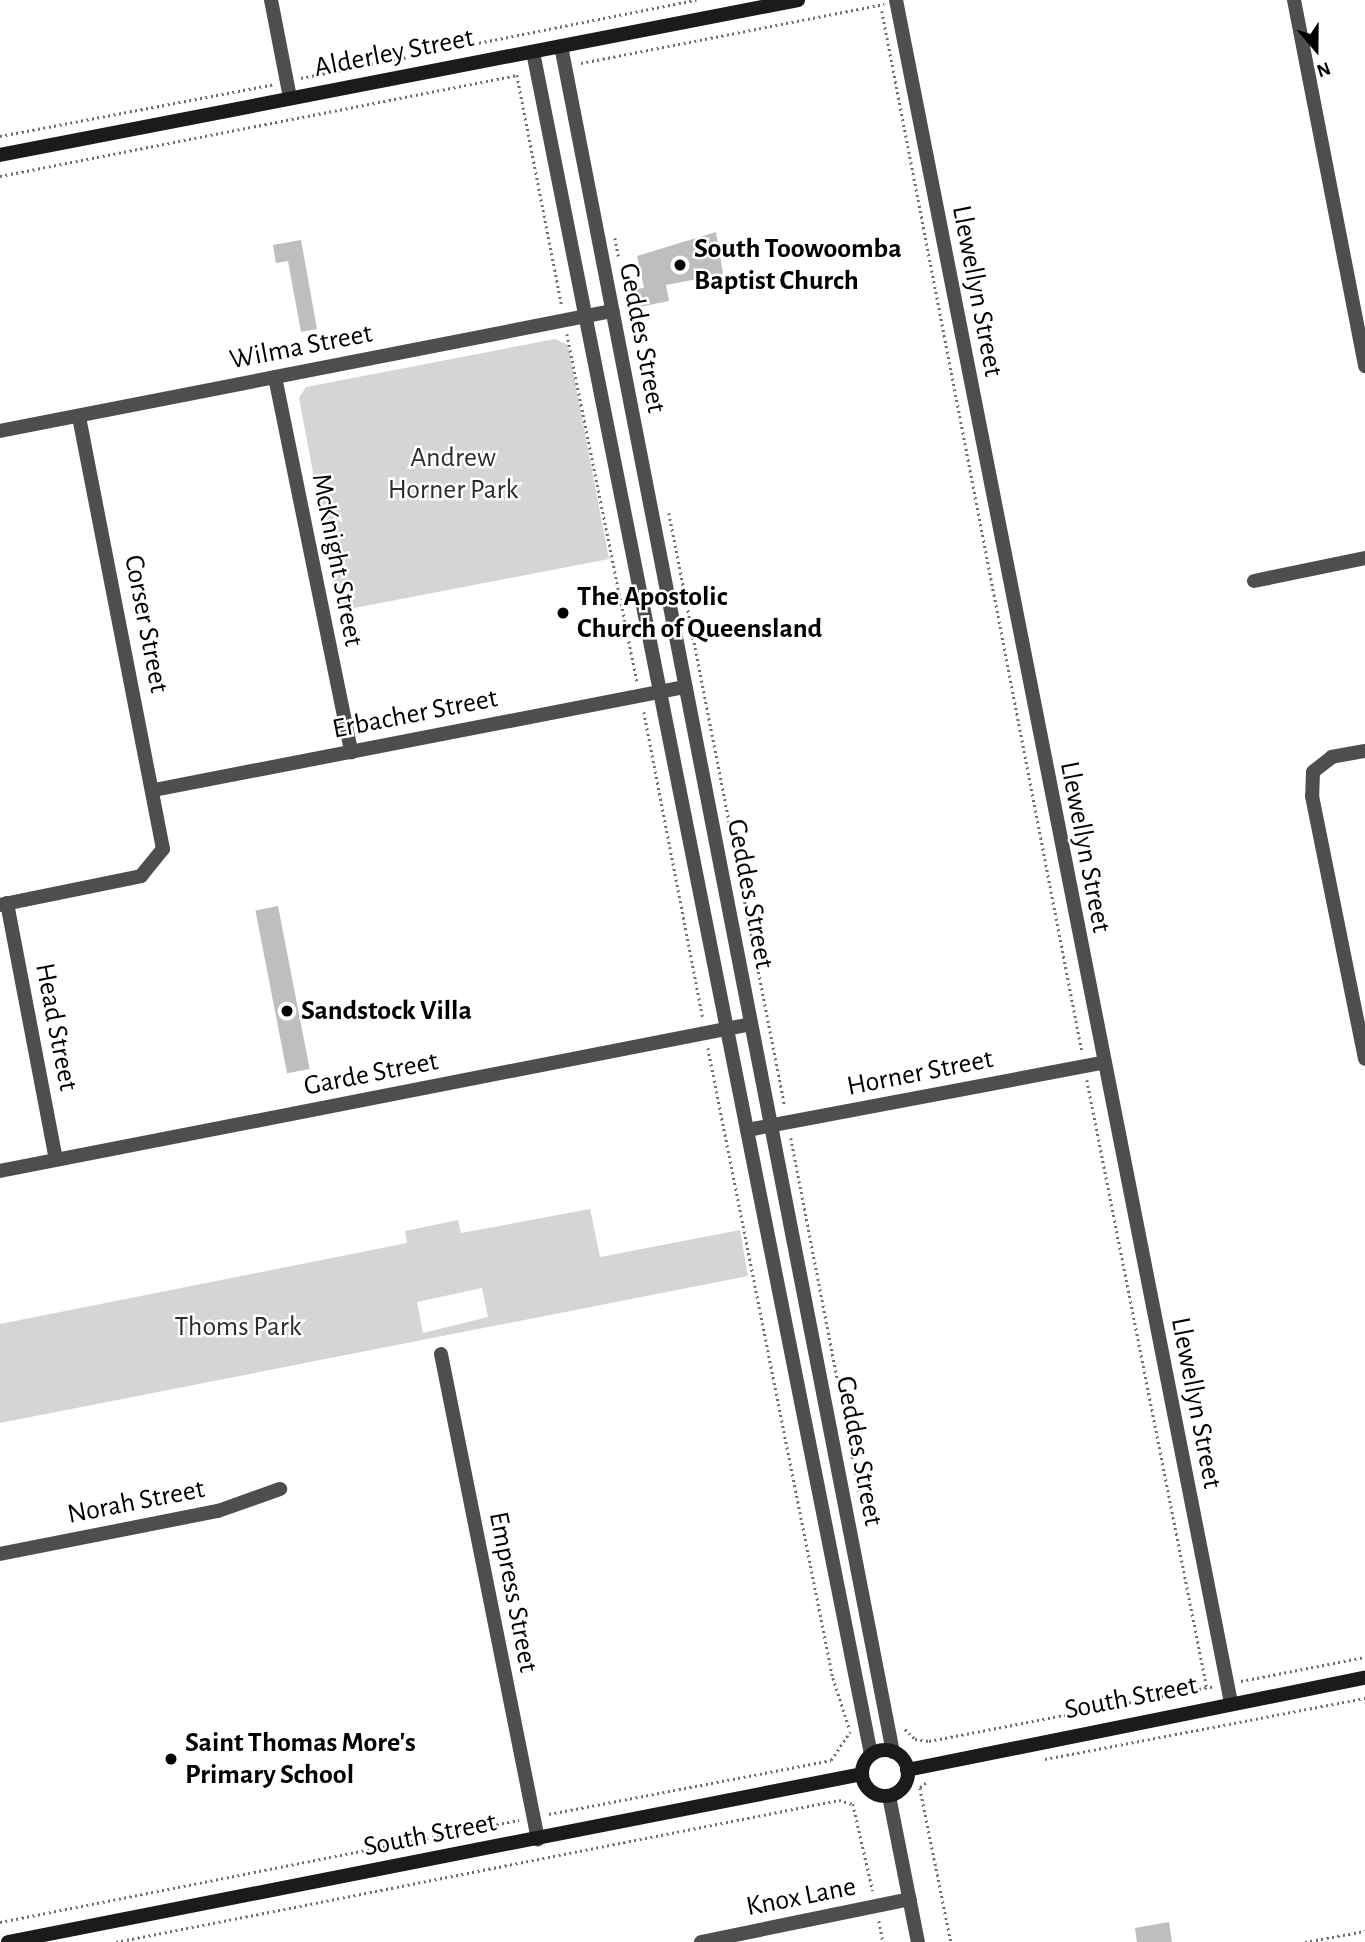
<!DOCTYPE html>
<html>
<head>
<meta charset="utf-8">
<style>
  body { margin:0 }
  #map { position:relative; width:1365px; height:1942px; overflow:hidden; background:#fff; font-family:"Alegreya Sans",sans-serif }
  div>[style] { position:absolute }
  [style*='--x'] { left:calc(var(--x)*1px); top:calc(var(--y)*1px); width:calc(var(--w)*1px); rotate:calc(var(--a)*1deg) }
  .green>* { inset:0; background:#d5d5d5 }
  .building>* { inset:0; background:#bebebe; transform-origin:0 0 }
  .path>* { height:2.5px; margin-top:-1.25px; transform-origin:0; background:repeating-linear-gradient(90deg,#707070 0 2px,transparent 0 5.5px) }
  .street>* { height:14px; margin:-7px; padding:0 7px; transform-origin:7px; border-radius:7px; background:#4e4e4e }
  .secondary>* { height:14px; margin:-7px; padding:0 7px; transform-origin:7px; border-radius:7px; background:#1b1b1b }
  .secondary>.ring { margin:-7px; padding:0; box-sizing:content-box; background:none; border:14px solid #1b1b1b; border-radius:50% }
  .dots>* { width:19px; height:19px; translate:-50% -50%; box-sizing:border-box; border:4px solid #fff; border-radius:50% }
  span { translate:-50% -50%; white-space:nowrap; text-align:center; line-height:1.15; -webkit-text-stroke:5px #fff; paint-order:stroke }
  .street-label { font-size:28px; color:#000 }
  .poi-label { font-size:28px; color:#000; font-weight:700 }
  .left { translate:0 -50%; text-align:left }
  .park-label { font-size:28px; color:#2c2c2c }
  .north { position:absolute; left:1281px; top:14px; width:70px; height:70px; -webkit-text-stroke:5px #fff; paint-order:stroke; rotate:160deg; font-size:19px; font-weight:700; line-height:28px; text-align:center; color:#000 }
  .north::after { content:''; display:block; margin:auto; width:24px; height:32px; background:#000; clip-path:polygon(50% 0,100% 100%,50% 72%,0 100%) }
</style>
</head>
<body>
<div id="map">
  <div class="green">
    <i style="clip-path:polygon(555px 339px,568px 345px,609px 559px,339px 611px,299px 398px,306px 387px)"></i>
    <i style="clip-path:polygon(evenodd,590px 1209px,600px 1257px,740px 1230px,748px 1276px,0 1423px,0 1324px,407px 1243px,405px 1231px,458px 1220px,461px 1233px,590px 1209px,482px 1288px,488px 1317px,423px 1333px,417px 1302px,482px 1288px)"></i>
  </div>
  <div class="building">
    <i style="clip-path:polygon(716px 232px,723px 274px,666px 285px,669px 301px,639px 307px,636px 289px,644px 288px,637px 256px)"></i>
    <i style="clip-path:polygon(301px 240px,317px 329px,301px 332px,288px 261px,276px 263px,273px 245px)"></i>
    <i style="left:278px;top:906px;width:166px;height:23px;rotate:79deg"></i>
    <i style="clip-path:polygon(1169px 1922px,1172px 1942px,1137px 1942px,1135px 1928px)"></i>
  </div>
  <div class="path">
    <i style="--x:882;--y:11;--w:1060;--a:79.12"></i>
    <i style="--x:581;--y:63;--w:309;--a:-11"></i>
    <i style="--x:301;--y:78;--w:403;--a:-11.2"></i>
    <i style="--x:0;--y:136;--w:279;--a:-10.7"></i>
    <i style="--x:0;--y:176;--w:527;--a:-11.05"></i>
    <i style="--x:517;--y:75;--w:236;--a:79"></i>
    <i style="--x:615;--y:238;--w:21;--a:79"></i>
    <i style="--x:567;--y:334;--w:354;--a:78.6"></i>
    <i style="--x:669;--y:513;--w:605;--a:78.95"></i>
    <i style="--x:644;--y:712;--w:311;--a:79.1"></i>
    <i style="--x:708;--y:1048;--w:642;--a:78.78"></i>
    <i style="--x:833;--y:1678;--w:52;--a:71.9"></i>
    <i style="--x:1087;--y:1080;--w:620;--a:78.84"></i>
    <i style="--x:791;--y:1138;--w:371;--a:79.1"></i>
    <i style="--x:1241;--y:1681;--w:126;--a:-11"></i>
    <i style="--x:905;--y:1729;--w:14;--a:45"></i>
    <i style="--x:915;--y:1739;--w:14;--a:8"></i>
    <i style="--x:929;--y:1741;--w:290;--a:-10.9"></i>
    <i style="--x:1045;--y:1759;--w:326;--a:-10.8"></i>
    <i style="--x:926;--y:1783;--w:8;--a:140"></i>
    <i style="--x:920;--y:1788;--w:157;--a:78.6"></i>
    <i style="--x:549;--y:1814;--w:287;--a:-10.8"></i>
    <i style="--x:831;--y:1760;--w:34;--a:-56"></i>
    <i style="--x:879;--y:1921;--w:21;--a:79"></i>
    <i style="--x:0;--y:1922;--w:529;--a:-11.12"></i>
    <i style="--x:116;--y:1942;--w:737;--a:-11.11"></i>
    <i style="--x:839;--y:1800;--w:15;--a:16"></i>
    <i style="--x:853;--y:1804;--w:89;--a:77.1"></i>
    <i style="--x:1305;--y:1942;--w:61;--a:-10.4"></i>
  </div>
  <div class="street">
    <i style="--x:271;--y:0;--w:100;--a:79"></i>
    <i style="--x:896;--y:0;--w:1736;--a:78.87"></i>
    <i style="--x:1294;--y:0;--w:373;--a:79"></i>
    <i style="--x:561;--y:46;--w:1738;--a:78.99"></i>
    <i style="--x:533;--y:52;--w:1736;--a:78.77"></i>
    <i style="--x:275;--y:377;--w:383;--a:78.5"></i>
    <i style="--x:0;--y:431;--w:624;--a:-11.09"></i>
    <i style="--x:1254;--y:581;--w:113;--a:-11.7"></i>
    <i style="--x:1365;--y:751;--w:34;--a:170"></i>
    <i style="--x:1332;--y:757;--w:24;--a:142"></i>
    <i style="--x:1313;--y:772;--w:24;--a:92"></i>
    <i style="--x:1312;--y:796;--w:268;--a:78.6"></i>
    <i style="--x:154;--y:790;--w:541;--a:-10.98"></i>
    <i style="--x:7;--y:903;--w:261;--a:79.2"></i>
    <i style="--x:0;--y:905;--w:144;--a:-11.6"></i>
    <i style="--x:141;--y:876;--w:35;--a:-51"></i>
    <i style="--x:163;--y:849;--w:441;--a:-101"></i>
    <i style="--x:747;--y:1130;--w:361;--a:-10.7"></i>
    <i style="--x:0;--y:1171;--w:765;--a:-11.07"></i>
    <i style="--x:441;--y:1354;--w:495;--a:78.7"></i>
    <i style="--x:0;--y:1554;--w:222;--a:-11.2"></i>
    <i style="--x:218;--y:1511;--w:66;--a:-19.5"></i>
    <i style="--x:889;--y:1796;--w:149;--a:78.8"></i>
    <i style="--x:701;--y:1942;--w:213;--a:-11.6"></i>
  </div>
  <div class="secondary">
    <i style="--x:0;--y:155;--w:813;--a:-10.99"></i>
    <i class="ring" style="left:862px;top:1750px;width:32px;height:32px"></i>
    <i style="--x:907;--y:1770;--w:467;--a:-11.4"></i>
    <i style="--x:8;--y:1942;--w:870;--a:-11.13"></i>
  </div>
  <div class="dots">
    <i style="left:680px;top:265px;background:#000"></i>
    <i style="left:563px;top:613px;background:#000"></i>
    <i style="left:287px;top:1011px;background:#000"></i>
    <i style="left:171px;top:1759px;background:#000"></i>
  </div>
  <div class="street-label">
    <span style="left:394px;top:53px;rotate:-11deg">Alderley Street</span>
    <span style="left:977px;top:291px;rotate:79deg">Llewellyn Street</span>
    <span style="left:642px;top:338px;rotate:79deg">Geddes Street</span>
    <span style="left:301px;top:347px;rotate:-11deg">Wilma Street</span>
    <span style="left:337px;top:560px;rotate:79deg">McKnight Street</span>
    <span style="left:146px;top:624px;rotate:79deg">Corser Street</span>
    <span style="left:415px;top:714px;rotate:-11deg">Erbacher Street</span>
    <span style="left:1085px;top:847px;rotate:79deg">Llewellyn Street</span>
    <span style="left:750px;top:894px;rotate:79deg">Geddes Street</span>
    <span style="left:56px;top:1027px;rotate:79deg">Head Street</span>
    <span style="left:920px;top:1073px;rotate:-11deg">Horner Street</span>
    <span style="left:371px;top:1074px;rotate:-11deg">Garde Street</span>
    <span style="left:1196px;top:1403px;rotate:79deg">Llewellyn Street</span>
    <span style="left:859px;top:1451px;rotate:79deg">Geddes Street</span>
    <span style="left:136px;top:1502px;rotate:-11deg">Norah Street</span>
    <span style="left:513px;top:1592px;rotate:79deg">Empress Street</span>
    <span style="left:1131px;top:1698px;rotate:-11deg">South Street</span>
    <span style="left:430px;top:1835px;rotate:-11deg">South Street</span>
    <span style="left:801px;top:1897px;rotate:-11deg">Knox Lane</span>
  </div>
  <div class="poi-label">
    <span class="left" style="left:694px;top:265px">South Toowoomba<br>Baptist Church</span>
    <span class="left" style="left:577px;top:613px">The Apostolic<br>Church of Queensland</span>
    <span class="left" style="left:301px;top:1011px">Sandstock Villa</span>
    <span class="left" style="left:185px;top:1759px">Saint Thomas More's<br>Primary School</span>
  </div>
  <div class="park-label">
    <span style="left:453px;top:474px">Andrew<br>Horner Park</span>
    <span style="left:238px;top:1327px">Thoms Park</span>
  </div>
  <div class="north">N</div>
</div>
</body>
</html>
